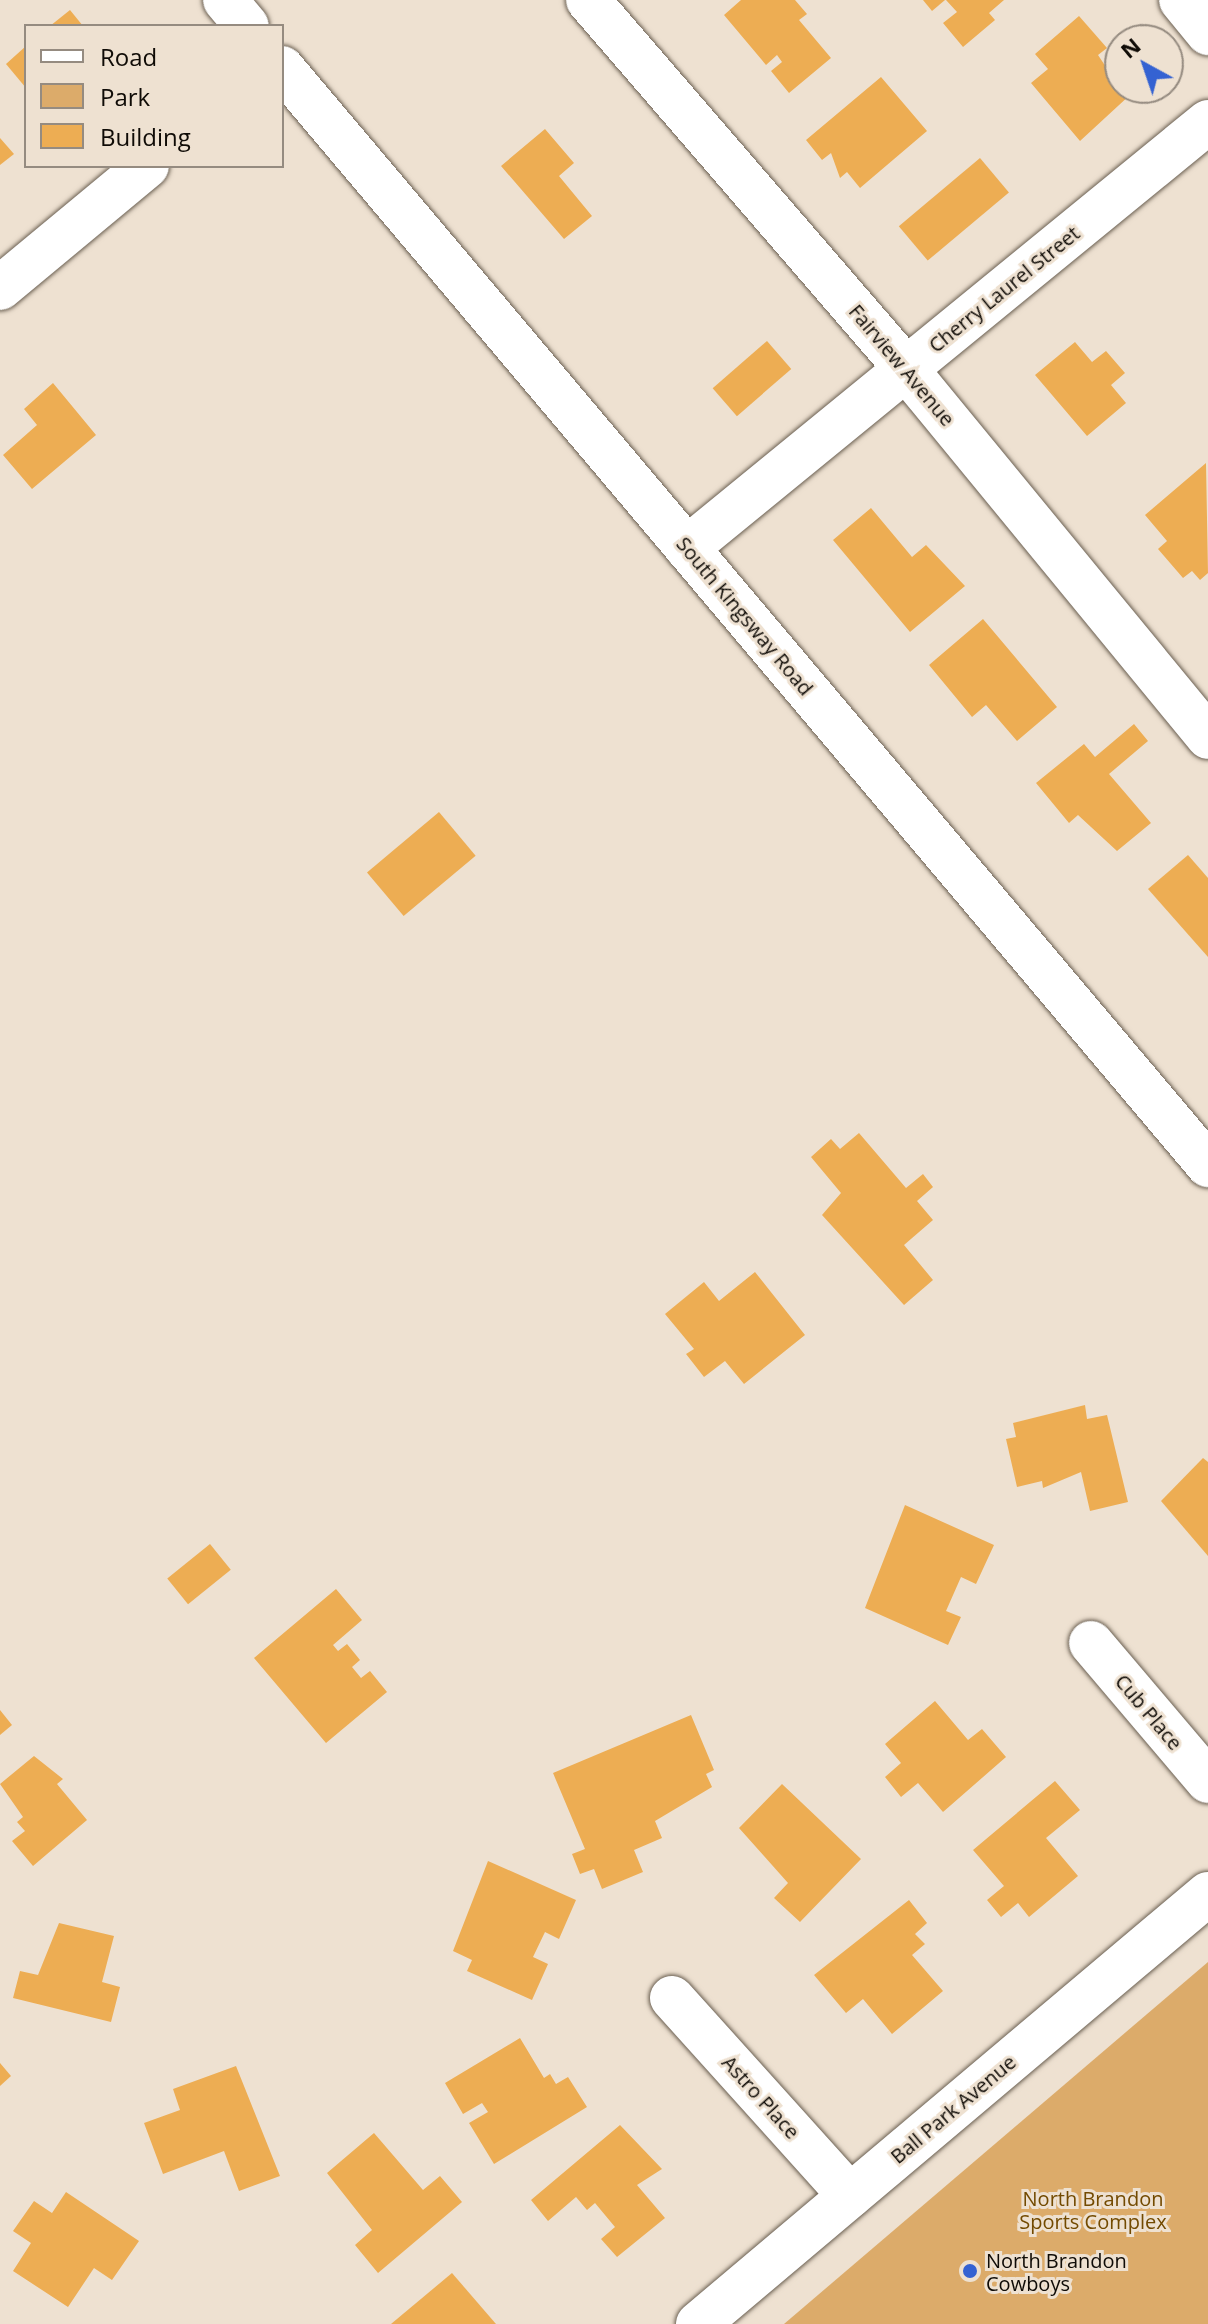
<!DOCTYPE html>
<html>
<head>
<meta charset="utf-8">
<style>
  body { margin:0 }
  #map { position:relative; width:1208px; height:2324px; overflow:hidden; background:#eee1d1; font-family:"Open Sans",sans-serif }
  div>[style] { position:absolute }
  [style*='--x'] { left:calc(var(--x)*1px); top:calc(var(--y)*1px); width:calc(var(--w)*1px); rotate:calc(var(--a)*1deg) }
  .green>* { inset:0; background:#dcab6a }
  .building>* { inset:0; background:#edad53; transform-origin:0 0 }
  .roads { filter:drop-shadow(0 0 2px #6a5f51) drop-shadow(0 0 2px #6a5f51) }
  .minor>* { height:44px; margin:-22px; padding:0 22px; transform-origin:22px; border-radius:22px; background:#fff }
  .tertiary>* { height:44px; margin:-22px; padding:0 22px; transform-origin:22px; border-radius:22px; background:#fff }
  .dots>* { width:22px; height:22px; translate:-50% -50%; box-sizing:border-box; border:4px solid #eee1d1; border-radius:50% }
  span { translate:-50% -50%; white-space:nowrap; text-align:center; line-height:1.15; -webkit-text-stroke:6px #eee1d1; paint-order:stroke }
  .street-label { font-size:20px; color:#0f0b06 }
  .park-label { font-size:20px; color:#734a00 }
  .poi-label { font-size:20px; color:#0f0b06 }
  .left { translate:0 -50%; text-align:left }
  .legend { position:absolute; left:24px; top:24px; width:260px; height:144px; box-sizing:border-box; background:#eee1d1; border:2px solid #958b80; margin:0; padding:10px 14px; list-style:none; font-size:24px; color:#0f0b06 }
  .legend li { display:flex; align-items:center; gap:16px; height:40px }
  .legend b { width:40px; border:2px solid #958b80 }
  .north { position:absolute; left:1104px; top:24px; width:80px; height:80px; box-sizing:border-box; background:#eee1d1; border:2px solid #958b80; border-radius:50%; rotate:320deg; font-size:22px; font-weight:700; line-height:32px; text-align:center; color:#0f0b06 }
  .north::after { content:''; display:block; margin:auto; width:28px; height:36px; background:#3462d2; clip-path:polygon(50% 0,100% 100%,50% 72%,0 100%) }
</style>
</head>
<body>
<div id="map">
  <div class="green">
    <i style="clip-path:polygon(1208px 1962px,1208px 2324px,784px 2324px)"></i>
  </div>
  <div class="building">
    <i style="clip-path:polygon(741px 0,795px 0,807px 14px,799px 20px,831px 58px,789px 93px,771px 71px,782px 62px,777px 55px,766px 65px,724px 15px)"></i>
    <i style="clip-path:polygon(923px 0,945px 0,932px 11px)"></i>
    <i style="clip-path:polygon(946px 0,1004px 0,989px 13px,995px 20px,963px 47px,943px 23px,957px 12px)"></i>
    <i style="clip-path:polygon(70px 10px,83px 26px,50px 26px)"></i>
    <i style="clip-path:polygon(1079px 16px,1107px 48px,1098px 55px,1120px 88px,1131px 94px,1080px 141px,1031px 83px,1048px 69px,1035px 54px)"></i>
    <i style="clip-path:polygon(26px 46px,26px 88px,6px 64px)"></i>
    <i style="clip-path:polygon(881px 77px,927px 131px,860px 188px,847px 172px,840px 178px,831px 153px,822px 160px,806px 140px)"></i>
    <i style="clip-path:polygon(545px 129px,574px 163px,559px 176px,592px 216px,564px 239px,501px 166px)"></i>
    <i style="clip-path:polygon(0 138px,14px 154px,0 165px)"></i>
    <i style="left:980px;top:158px;width:45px;height:106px;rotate:50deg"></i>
    <i style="left:767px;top:341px;width:37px;height:72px;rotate:49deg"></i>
    <i style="clip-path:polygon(1075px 342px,1092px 362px,1106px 351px,1125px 373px,1111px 385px,1126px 403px,1087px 436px,1035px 375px)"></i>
    <i style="clip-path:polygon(53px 383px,96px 435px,32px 489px,3px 455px,37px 425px,24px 409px)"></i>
    <i style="clip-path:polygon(1206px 463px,1208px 573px,1200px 580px,1192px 571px,1183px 578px,1158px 549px,1167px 541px,1145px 515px)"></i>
    <i style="clip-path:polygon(871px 508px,912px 557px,926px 545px,965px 586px,910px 632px,833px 540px)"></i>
    <i style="clip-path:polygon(983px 619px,1057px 707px,1017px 741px,986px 705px,972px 717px,929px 665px)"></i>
    <i style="clip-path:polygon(1134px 724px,1148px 741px,1109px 774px,1151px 823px,1117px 851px,1078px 815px,1069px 823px,1036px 783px,1084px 744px,1095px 757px)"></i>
    <i style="left:439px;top:812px;width:57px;height:94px;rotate:50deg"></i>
    <i style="clip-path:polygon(1188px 855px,1208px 878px,1208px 957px,1148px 889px)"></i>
    <i style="clip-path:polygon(859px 1133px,906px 1188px,923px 1174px,933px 1187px,917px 1201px,933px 1220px,904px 1245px,933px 1280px,904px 1305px,822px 1215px,841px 1193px,811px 1157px,831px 1139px,840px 1149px)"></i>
    <i style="clip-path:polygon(755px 1272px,805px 1335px,744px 1384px,725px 1361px,704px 1377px,686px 1354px,694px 1349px,665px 1314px,704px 1282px,719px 1301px)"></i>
    <i style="clip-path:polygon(1085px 1405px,1087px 1419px,1107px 1415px,1128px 1502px,1090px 1511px,1081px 1472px,1043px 1488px,1042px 1481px,1017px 1487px,1006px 1439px,1016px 1437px,1013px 1423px)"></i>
    <i style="clip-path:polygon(1203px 1458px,1208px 1462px,1208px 1556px,1161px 1501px)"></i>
    <i style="clip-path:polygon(905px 1505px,994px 1545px,976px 1584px,961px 1577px,946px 1611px,961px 1617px,948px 1645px,865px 1608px)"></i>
    <i style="left:210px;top:1544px;width:33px;height:55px;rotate:51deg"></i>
    <i style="clip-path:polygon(336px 1589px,362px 1620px,333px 1645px,338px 1651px,347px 1644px,360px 1660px,352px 1667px,361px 1678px,370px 1671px,387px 1692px,326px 1743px,254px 1658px)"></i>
    <i style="clip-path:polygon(935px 1701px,968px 1740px,982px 1729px,1006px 1757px,943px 1812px,918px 1783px,901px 1797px,885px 1777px,901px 1763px,885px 1744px)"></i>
    <i style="clip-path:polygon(0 1710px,12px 1725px,0 1735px)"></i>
    <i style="clip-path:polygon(691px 1715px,714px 1770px,706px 1774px,712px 1787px,655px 1821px,662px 1838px,634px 1850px,643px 1872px,602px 1889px,594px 1869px,580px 1874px,572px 1854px,585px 1849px,553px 1773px)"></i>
    <i style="clip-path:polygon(34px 1756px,63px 1779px,57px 1784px,87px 1820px,33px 1866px,12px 1841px,25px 1831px,17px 1822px,23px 1817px,0 1784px)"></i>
    <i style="clip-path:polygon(1055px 1781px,1080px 1810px,1046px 1838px,1078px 1876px,1029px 1917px,1018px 1903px,1001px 1917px,987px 1900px,1004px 1886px,973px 1850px)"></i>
    <i style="clip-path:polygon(782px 1784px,861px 1859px,800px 1922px,774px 1898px,788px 1883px,739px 1828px)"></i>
    <i style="clip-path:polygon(488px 1861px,576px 1900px,559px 1939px,545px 1932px,533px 1957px,548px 1964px,532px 2000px,467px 1971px,472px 1960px,453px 1951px)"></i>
    <i style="clip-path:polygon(909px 1900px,927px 1923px,915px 1934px,925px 1944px,912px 1955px,943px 1991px,892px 2034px,863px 1999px,846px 2013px,814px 1975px)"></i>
    <i style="clip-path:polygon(59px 1923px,114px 1936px,102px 1982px,120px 1987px,111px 2022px,13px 1998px,20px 1971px,38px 1975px)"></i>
    <i style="clip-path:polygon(520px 2038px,544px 2078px,550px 2074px,556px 2084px,568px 2077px,587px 2107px,494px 2164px,469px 2123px,488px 2112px,482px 2103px,463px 2114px,445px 2083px)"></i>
    <i style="clip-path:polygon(0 2063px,11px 2076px,0 2086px)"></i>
    <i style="clip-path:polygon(236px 2066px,280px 2176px,239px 2191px,224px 2151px,163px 2174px,144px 2123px,180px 2110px,173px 2089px)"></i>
    <i style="clip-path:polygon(620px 2125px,662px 2169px,637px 2185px,665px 2218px,617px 2257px,601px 2239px,615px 2227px,595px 2203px,587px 2210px,576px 2197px,548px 2221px,531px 2200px)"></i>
    <i style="clip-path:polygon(374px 2133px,423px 2190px,440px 2176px,462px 2202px,378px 2273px,355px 2245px,372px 2230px,327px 2173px)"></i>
    <i style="clip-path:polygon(66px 2192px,139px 2241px,112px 2280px,94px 2268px,68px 2307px,13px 2271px,31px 2243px,13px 2231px,34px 2201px,52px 2213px)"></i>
    <i style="clip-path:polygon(452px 2273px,496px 2324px,391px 2324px)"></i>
  </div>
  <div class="roads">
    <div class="minor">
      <i style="--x:588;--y:0;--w:487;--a:49.2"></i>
      <i style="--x:906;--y:369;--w:476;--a:50.6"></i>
      <i style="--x:1181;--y:0;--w:43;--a:50.7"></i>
      <i style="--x:0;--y:288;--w:191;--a:-39.7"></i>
      <i style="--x:687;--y:548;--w:673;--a:-39.27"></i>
      <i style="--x:1091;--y:1643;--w:181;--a:49.7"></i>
      <i style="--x:672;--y:1998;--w:266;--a:48"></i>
      <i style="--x:698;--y:2324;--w:667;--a:-40.14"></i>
    </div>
    <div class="tertiary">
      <i style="--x:225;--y:0;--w:34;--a:50"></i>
      <i style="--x:282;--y:68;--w:1436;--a:49.83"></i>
    </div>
  </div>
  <div class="dots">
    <i style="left:970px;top:2271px;background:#3462d2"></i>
  </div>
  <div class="street-label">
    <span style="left:1004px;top:289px;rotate:-39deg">Cherry Laurel Street</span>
    <span style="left:902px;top:365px;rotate:50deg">Fairview Avenue</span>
    <span style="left:745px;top:616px;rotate:50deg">South Kingsway Road</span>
    <span style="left:1149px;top:1712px;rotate:50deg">Cub Place</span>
    <span style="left:761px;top:2097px;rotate:48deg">Astro Place</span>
    <span style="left:953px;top:2109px;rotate:-40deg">Ball Park Avenue</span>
  </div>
  <div class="park-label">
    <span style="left:1093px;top:2210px">North Brandon<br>Sports Complex</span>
  </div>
  <div class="poi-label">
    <span class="left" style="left:986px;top:2272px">North Brandon<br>Cowboys</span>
  </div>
  <ul class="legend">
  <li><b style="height:10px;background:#fff"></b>Road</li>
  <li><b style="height:22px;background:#dcab6a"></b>Park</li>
  <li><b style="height:22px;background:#edad53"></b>Building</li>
  </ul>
  <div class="north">N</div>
</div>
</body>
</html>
